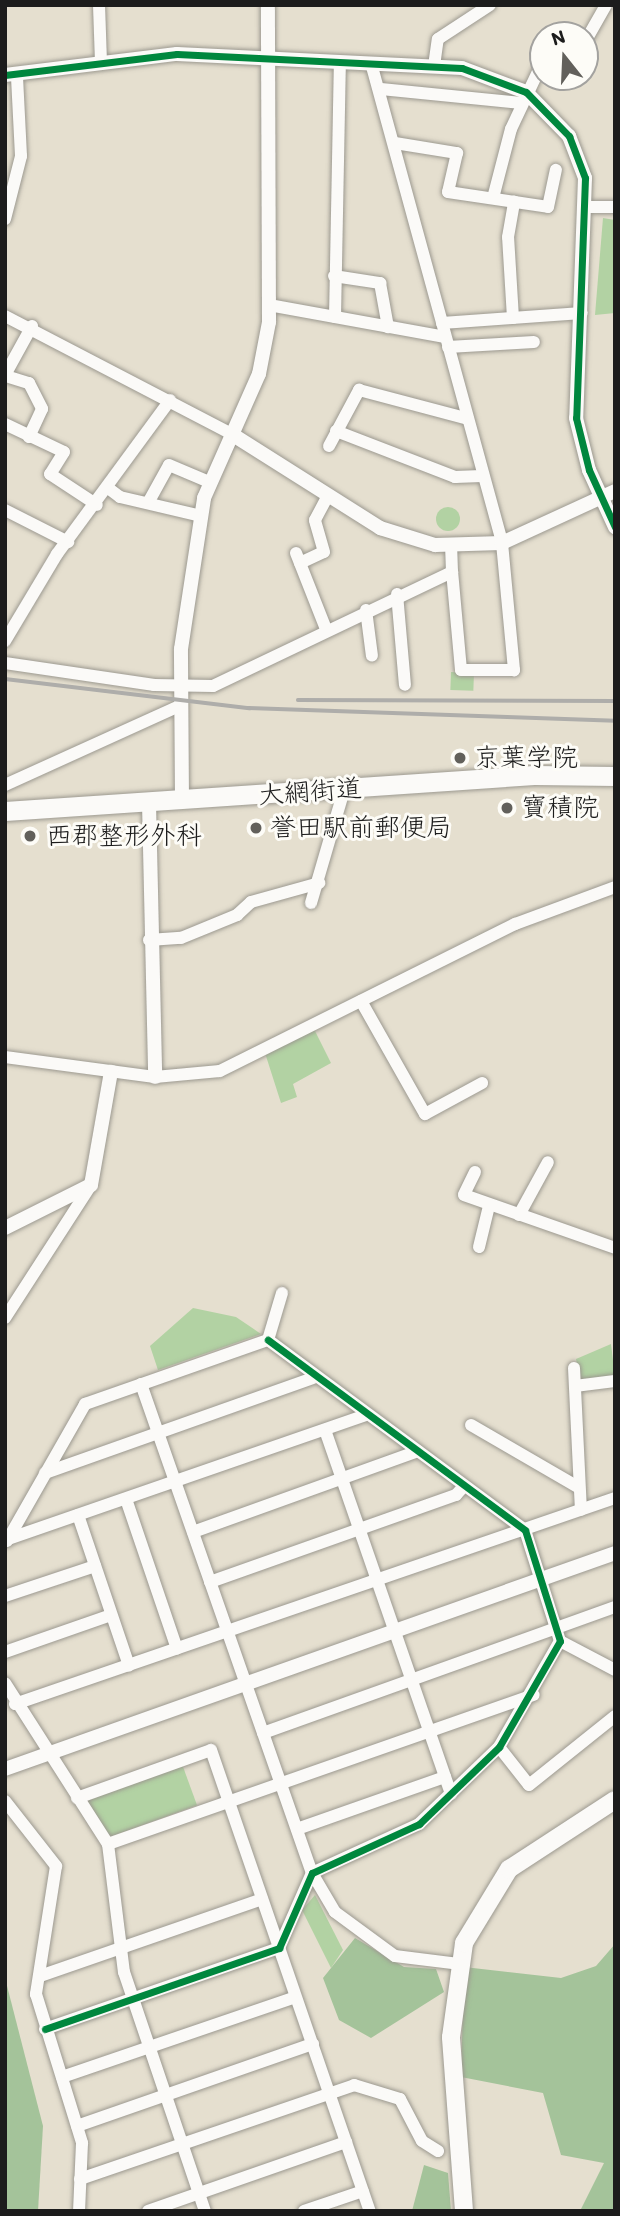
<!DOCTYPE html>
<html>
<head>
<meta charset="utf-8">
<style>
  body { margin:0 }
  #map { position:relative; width:620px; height:2216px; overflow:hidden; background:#e5dfcf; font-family:Itim,"Klee One",sans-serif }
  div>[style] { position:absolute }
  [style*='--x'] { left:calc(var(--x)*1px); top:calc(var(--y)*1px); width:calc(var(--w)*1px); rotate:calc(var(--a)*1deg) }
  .green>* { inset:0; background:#b2d2a3; transform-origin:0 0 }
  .round { border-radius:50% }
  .forest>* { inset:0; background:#a4c39a }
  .roads { filter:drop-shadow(0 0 2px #9c9990) drop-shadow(0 0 2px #9c9990) }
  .minor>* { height:12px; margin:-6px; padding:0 6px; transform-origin:6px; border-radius:6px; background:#fbfaf8 }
  .tertiary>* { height:14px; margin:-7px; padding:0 7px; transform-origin:7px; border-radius:7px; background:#fbfaf8 }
  .secondary>* { height:18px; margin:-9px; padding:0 9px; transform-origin:9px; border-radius:9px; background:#fbfaf8 }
  .primary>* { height:19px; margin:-9.5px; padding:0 9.5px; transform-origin:9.5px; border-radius:9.5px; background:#fbfaf8 }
  .rail>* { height:3.5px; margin:-1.75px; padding:0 1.75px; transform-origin:1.75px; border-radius:1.75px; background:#aeadaa }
  .cycleway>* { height:7px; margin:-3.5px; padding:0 3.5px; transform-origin:3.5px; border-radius:3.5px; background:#00873e }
  .dots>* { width:19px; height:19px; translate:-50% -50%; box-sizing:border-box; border:4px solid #fdfcf7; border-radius:50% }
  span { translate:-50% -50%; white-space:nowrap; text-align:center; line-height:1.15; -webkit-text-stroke:6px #fdfcf7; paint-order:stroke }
  .poi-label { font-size:26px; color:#1c1c1c }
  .left { translate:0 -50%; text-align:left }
  .street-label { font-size:26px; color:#1c1c1c }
  .frame { position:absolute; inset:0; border:7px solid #1c1c1c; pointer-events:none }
  .north { position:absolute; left:529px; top:21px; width:70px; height:70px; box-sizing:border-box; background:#fdfcf7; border:2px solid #a3a29f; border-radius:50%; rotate:342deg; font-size:19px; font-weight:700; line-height:28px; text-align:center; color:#1c1c1c }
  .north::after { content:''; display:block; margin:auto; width:24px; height:32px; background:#62605b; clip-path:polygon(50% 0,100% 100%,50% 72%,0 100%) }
</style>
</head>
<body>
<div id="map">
  <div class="green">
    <i style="clip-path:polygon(603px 218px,615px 220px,615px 313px,595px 315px)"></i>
    <i class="round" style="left:436px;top:507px;width:24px;height:24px"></i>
    <i style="left:451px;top:672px;width:23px;height:18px;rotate:2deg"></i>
    <i style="clip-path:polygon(314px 1029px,331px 1063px,293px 1084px,297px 1097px,281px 1103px,265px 1053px)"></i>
    <i style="clip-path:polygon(193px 1308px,236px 1317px,261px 1334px,158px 1370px,150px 1346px)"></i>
    <i style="clip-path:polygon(611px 1344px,615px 1377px,580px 1382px,576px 1359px)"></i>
    <i style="left:182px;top:1764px;width:44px;height:103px;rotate:70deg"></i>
    <i style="clip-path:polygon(315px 1895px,343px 1950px,331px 1968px,302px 1910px)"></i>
  </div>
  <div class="forest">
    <i style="clip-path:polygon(355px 1938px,404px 1967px,436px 1969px,444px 1992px,371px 2038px,339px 2020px,323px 1978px)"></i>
    <i style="clip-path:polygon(615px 1944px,615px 2211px,580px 2211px,604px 2163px,561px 2155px,543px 2093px,461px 2077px,464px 1967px,561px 1978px,596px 1966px)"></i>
    <i style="clip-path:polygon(5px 1978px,43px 2126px,38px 2211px,5px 2211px)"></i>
    <i style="clip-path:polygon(424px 2165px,448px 2173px,451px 2211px,412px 2211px)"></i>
  </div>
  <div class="roads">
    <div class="minor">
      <i style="--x:99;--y:5;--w:58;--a:88"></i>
      <i style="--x:561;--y:35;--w:3;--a:0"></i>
      <i style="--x:585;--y:42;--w:43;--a:-60.4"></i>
      <i style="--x:371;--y:63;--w:498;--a:74.7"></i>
      <i style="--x:502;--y:543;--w:128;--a:84.6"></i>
      <i style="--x:514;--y:670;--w:53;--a:180"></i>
      <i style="--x:461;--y:670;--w:98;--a:-95.2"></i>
      <i style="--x:434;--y:66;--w:27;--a:-82"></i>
      <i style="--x:438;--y:39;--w:62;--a:-33.2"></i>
      <i style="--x:381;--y:89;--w:141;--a:5.7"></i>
      <i style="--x:395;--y:143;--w:63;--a:9.2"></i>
      <i style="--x:457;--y:153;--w:40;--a:103"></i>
      <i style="--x:448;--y:192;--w:101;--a:8.5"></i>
      <i style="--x:548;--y:207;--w:38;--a:-78"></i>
      <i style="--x:493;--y:198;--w:71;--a:-75.4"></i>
      <i style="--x:511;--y:129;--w:75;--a:-64.8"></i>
      <i style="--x:587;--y:207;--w:28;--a:0"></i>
      <i style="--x:5;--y:219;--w:65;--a:-75.7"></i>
      <i style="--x:21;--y:156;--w:80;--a:-92.9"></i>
      <i style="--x:334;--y:276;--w:47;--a:8.7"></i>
      <i style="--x:380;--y:283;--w:45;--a:79.7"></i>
      <i style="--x:269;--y:305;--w:179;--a:10.3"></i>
      <i style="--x:5;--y:316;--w:254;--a:27.5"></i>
      <i style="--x:335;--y:317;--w:255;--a:-88.9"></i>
      <i style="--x:513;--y:318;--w:81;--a:-93.5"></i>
      <i style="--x:508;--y:237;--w:36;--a:-80"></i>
      <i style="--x:442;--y:323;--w:140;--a:-4.1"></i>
      <i style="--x:448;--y:347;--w:86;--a:-3.3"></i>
      <i style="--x:5;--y:375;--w:56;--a:-61.1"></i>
      <i style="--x:9;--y:377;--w:21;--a:17"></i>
      <i style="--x:29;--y:383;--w:29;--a:63"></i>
      <i style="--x:42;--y:409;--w:31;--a:115"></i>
      <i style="--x:5;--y:424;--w:65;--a:25.4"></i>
      <i style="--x:64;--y:452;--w:26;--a:122"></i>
      <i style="--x:50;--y:474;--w:56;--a:33.4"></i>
      <i style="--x:336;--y:431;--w:128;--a:21.1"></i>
      <i style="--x:455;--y:477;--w:27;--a:-2"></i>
      <i style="--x:329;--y:446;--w:64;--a:-61.8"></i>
      <i style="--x:359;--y:390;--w:110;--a:14.8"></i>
      <i style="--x:108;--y:488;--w:15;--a:37"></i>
      <i style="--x:120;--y:497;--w:83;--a:13.2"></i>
      <i style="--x:148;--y:503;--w:43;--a:-61.1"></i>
      <i style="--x:169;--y:465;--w:43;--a:23"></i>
      <i style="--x:5;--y:510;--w:71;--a:26.9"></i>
      <i style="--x:296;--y:553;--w:82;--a:68.5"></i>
      <i style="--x:300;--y:563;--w:26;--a:-25"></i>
      <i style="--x:324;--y:552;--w:33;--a:-106"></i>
      <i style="--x:315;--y:520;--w:27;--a:-62"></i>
      <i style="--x:397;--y:594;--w:91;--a:85"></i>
      <i style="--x:366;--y:610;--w:46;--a:82.6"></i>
      <i style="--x:5;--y:641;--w:101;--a:-59.1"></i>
      <i style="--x:57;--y:554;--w:191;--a:-53.7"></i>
      <i style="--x:5;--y:663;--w:151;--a:8.4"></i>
      <i style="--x:154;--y:685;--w:59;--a:1"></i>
      <i style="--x:213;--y:686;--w:265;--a:-25.5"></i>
      <i style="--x:452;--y:572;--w:25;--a:-92"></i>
      <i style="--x:5;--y:785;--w:191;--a:-24.4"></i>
      <i style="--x:311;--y:903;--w:118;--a:-73.7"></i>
      <i style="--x:149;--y:940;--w:32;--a:-4"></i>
      <i style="--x:181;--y:938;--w:61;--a:-22.3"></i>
      <i style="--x:237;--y:915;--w:19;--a:-43"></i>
      <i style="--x:251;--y:902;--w:71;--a:-15.6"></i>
      <i style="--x:361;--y:1001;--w:130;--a:60.5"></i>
      <i style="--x:425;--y:1114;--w:65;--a:-28.5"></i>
      <i style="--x:5;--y:1057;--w:151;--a:7.6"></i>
      <i style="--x:155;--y:1077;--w:65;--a:-5.3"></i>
      <i style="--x:220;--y:1071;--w:330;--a:-26.5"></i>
      <i style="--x:515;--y:924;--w:107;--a:-20.3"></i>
      <i style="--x:475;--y:1172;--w:25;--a:116"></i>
      <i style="--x:464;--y:1195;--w:160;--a:19.3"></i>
      <i style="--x:519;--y:1215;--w:60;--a:-61.3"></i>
      <i style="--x:479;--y:1247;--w:42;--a:-76.3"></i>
      <i style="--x:5;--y:1318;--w:158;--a:-57.1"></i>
      <i style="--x:268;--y:1340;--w:49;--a:-73.4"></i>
      <i style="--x:574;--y:1368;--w:142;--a:87.2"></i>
      <i style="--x:141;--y:1384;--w:518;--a:70.73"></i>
      <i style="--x:312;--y:1873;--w:45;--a:59.5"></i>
      <i style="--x:335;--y:1912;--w:74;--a:36.3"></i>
      <i style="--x:395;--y:1956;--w:64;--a:7.1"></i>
      <i style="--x:575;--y:1386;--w:40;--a:-7.1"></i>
      <i style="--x:471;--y:1425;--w:124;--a:30.1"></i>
      <i style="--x:325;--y:1430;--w:385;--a:70.9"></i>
      <i style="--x:45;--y:1473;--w:284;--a:-19.5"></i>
      <i style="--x:126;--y:1499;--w:158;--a:71.2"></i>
      <i style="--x:78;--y:1515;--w:159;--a:71.3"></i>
      <i style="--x:193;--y:1532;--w:239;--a:-19.8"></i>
      <i style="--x:8;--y:1539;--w:380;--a:-19.1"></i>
      <i style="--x:7;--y:1541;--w:158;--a:-60.3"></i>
      <i style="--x:85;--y:1404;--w:194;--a:-19.3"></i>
      <i style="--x:210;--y:1582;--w:261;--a:-19.5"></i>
      <i style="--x:456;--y:1495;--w:12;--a:-48"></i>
      <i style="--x:5;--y:1596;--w:95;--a:-18.4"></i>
      <i style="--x:560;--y:1641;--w:62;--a:27.8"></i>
      <i style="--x:5;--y:1652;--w:112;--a:-19.2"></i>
      <i style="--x:5;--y:1683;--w:191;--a:57.4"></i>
      <i style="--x:108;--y:1844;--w:129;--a:82.9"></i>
      <i style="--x:124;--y:1972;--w:252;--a:71.3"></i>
      <i style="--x:15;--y:1704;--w:634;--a:-18.95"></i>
      <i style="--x:263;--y:1733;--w:374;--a:-19.7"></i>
      <i style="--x:499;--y:1747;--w:48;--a:51.7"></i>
      <i style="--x:529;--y:1785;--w:110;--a:-38.7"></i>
      <i style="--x:77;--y:1798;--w:142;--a:-19.7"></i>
      <i style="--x:211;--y:1750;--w:488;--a:71"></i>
      <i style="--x:5;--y:1801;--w:83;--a:51.9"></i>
      <i style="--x:56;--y:1866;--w:130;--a:98.9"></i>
      <i style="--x:36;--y:1994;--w:156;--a:72.8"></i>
      <i style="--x:82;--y:2143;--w:68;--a:92.5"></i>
      <i style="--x:297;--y:1829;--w:157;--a:-19.4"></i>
      <i style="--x:108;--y:1844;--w:451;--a:-19.3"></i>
      <i style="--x:40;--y:1976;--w:235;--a:-19.1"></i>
      <i style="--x:45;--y:2029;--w:248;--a:-19.1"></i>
      <i style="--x:279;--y:1948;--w:82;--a:-66.3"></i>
      <i style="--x:312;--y:1873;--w:118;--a:-24.6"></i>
      <i style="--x:419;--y:1824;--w:111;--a:-43.9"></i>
      <i style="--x:499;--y:1747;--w:122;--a:-60.1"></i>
      <i style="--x:560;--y:1641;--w:116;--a:-107.5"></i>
      <i style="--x:525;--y:1530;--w:320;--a:-143.5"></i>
      <i style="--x:62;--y:2077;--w:246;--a:-18.9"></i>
      <i style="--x:77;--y:2126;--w:250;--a:-19.2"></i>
      <i style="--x:80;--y:2179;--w:290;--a:-18.9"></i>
      <i style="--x:354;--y:2085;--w:48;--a:16.9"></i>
      <i style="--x:400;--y:2099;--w:47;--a:62.4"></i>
      <i style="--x:422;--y:2141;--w:19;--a:32"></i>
      <i style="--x:148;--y:2211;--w:210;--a:-19.2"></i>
      <i style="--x:304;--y:2211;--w:62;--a:-18.7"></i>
    </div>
    <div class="tertiary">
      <i style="--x:5;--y:75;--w:173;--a:-7"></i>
      <i style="--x:177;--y:54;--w:285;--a:2.8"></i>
      <i style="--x:462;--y:68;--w:68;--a:20.6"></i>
      <i style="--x:526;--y:92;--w:62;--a:45.7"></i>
      <i style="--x:569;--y:136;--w:45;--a:69.1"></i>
      <i style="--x:585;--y:178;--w:240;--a:92.1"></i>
      <i style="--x:576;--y:418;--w:54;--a:76"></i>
      <i style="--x:589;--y:470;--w:63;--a:65.5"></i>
      <i style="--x:230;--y:433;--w:178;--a:32.3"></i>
      <i style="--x:380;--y:528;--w:58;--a:17.2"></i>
      <i style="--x:435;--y:545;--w:67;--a:-1.7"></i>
      <i style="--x:502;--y:543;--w:124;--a:-24.7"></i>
      <i style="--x:182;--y:801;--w:152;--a:-90.4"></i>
      <i style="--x:181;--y:649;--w:153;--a:-81.3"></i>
      <i style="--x:204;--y:498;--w:136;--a:-66.1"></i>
      <i style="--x:259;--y:374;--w:53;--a:-79.1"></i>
      <i style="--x:269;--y:322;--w:317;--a:-90.2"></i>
      <i style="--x:149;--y:803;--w:274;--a:88.7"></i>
      <i style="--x:5;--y:1228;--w:96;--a:-26.6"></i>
      <i style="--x:91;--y:1185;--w:115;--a:-80"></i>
      <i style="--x:5;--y:1769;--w:647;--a:-19.5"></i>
    </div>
    <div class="secondary">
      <i style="--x:464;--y:2211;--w:174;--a:-94.3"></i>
      <i style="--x:451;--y:2037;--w:95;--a:-82.1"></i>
      <i style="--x:464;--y:1943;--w:87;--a:-58.7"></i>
      <i style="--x:509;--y:1869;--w:126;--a:-33.1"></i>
    </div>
    <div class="primary">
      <i style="--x:5;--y:811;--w:530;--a:-3.89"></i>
      <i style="--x:534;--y:775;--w:81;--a:0.7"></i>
    </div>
  </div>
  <div class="rail">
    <i style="--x:5;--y:679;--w:246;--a:6.8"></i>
    <i style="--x:249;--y:708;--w:366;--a:2"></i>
    <i style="--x:298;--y:700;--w:317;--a:0.2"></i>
  </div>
  <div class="cycleway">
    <i style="--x:5;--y:75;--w:173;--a:-7"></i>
    <i style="--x:177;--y:54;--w:285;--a:2.8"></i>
    <i style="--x:462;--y:68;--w:68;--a:20.6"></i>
    <i style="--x:526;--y:92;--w:62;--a:45.7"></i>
    <i style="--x:569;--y:136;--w:45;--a:69.1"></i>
    <i style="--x:585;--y:178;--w:240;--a:92.1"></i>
    <i style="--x:576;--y:418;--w:54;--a:76"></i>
    <i style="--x:589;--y:470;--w:63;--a:65.5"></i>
    <i style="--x:45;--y:2029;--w:248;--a:-19.1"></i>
    <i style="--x:279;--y:1948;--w:82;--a:-66.3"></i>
    <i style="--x:312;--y:1873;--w:118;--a:-24.6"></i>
    <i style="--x:419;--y:1824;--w:111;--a:-43.9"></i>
    <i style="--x:499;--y:1747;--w:122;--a:-60.1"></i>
    <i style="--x:560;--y:1641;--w:116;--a:-107.5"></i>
    <i style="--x:525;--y:1530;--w:320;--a:-143.5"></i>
  </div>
  <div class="dots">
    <i style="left:460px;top:758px;background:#62605b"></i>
    <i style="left:507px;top:808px;background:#62605b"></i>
    <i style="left:256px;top:828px;background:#62605b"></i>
    <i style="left:30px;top:836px;background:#62605b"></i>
  </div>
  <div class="poi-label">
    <span class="left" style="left:474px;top:758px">京葉学院</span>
    <span class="left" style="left:521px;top:808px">寶積院</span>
    <span class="left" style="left:270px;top:828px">誉田駅前郵便局</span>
    <span class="left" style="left:46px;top:836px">西郡整形外科</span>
  </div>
  <div class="street-label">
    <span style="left:310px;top:792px;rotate:-4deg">大網街道</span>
  </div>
  <div class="frame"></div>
  <div class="north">N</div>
</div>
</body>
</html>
